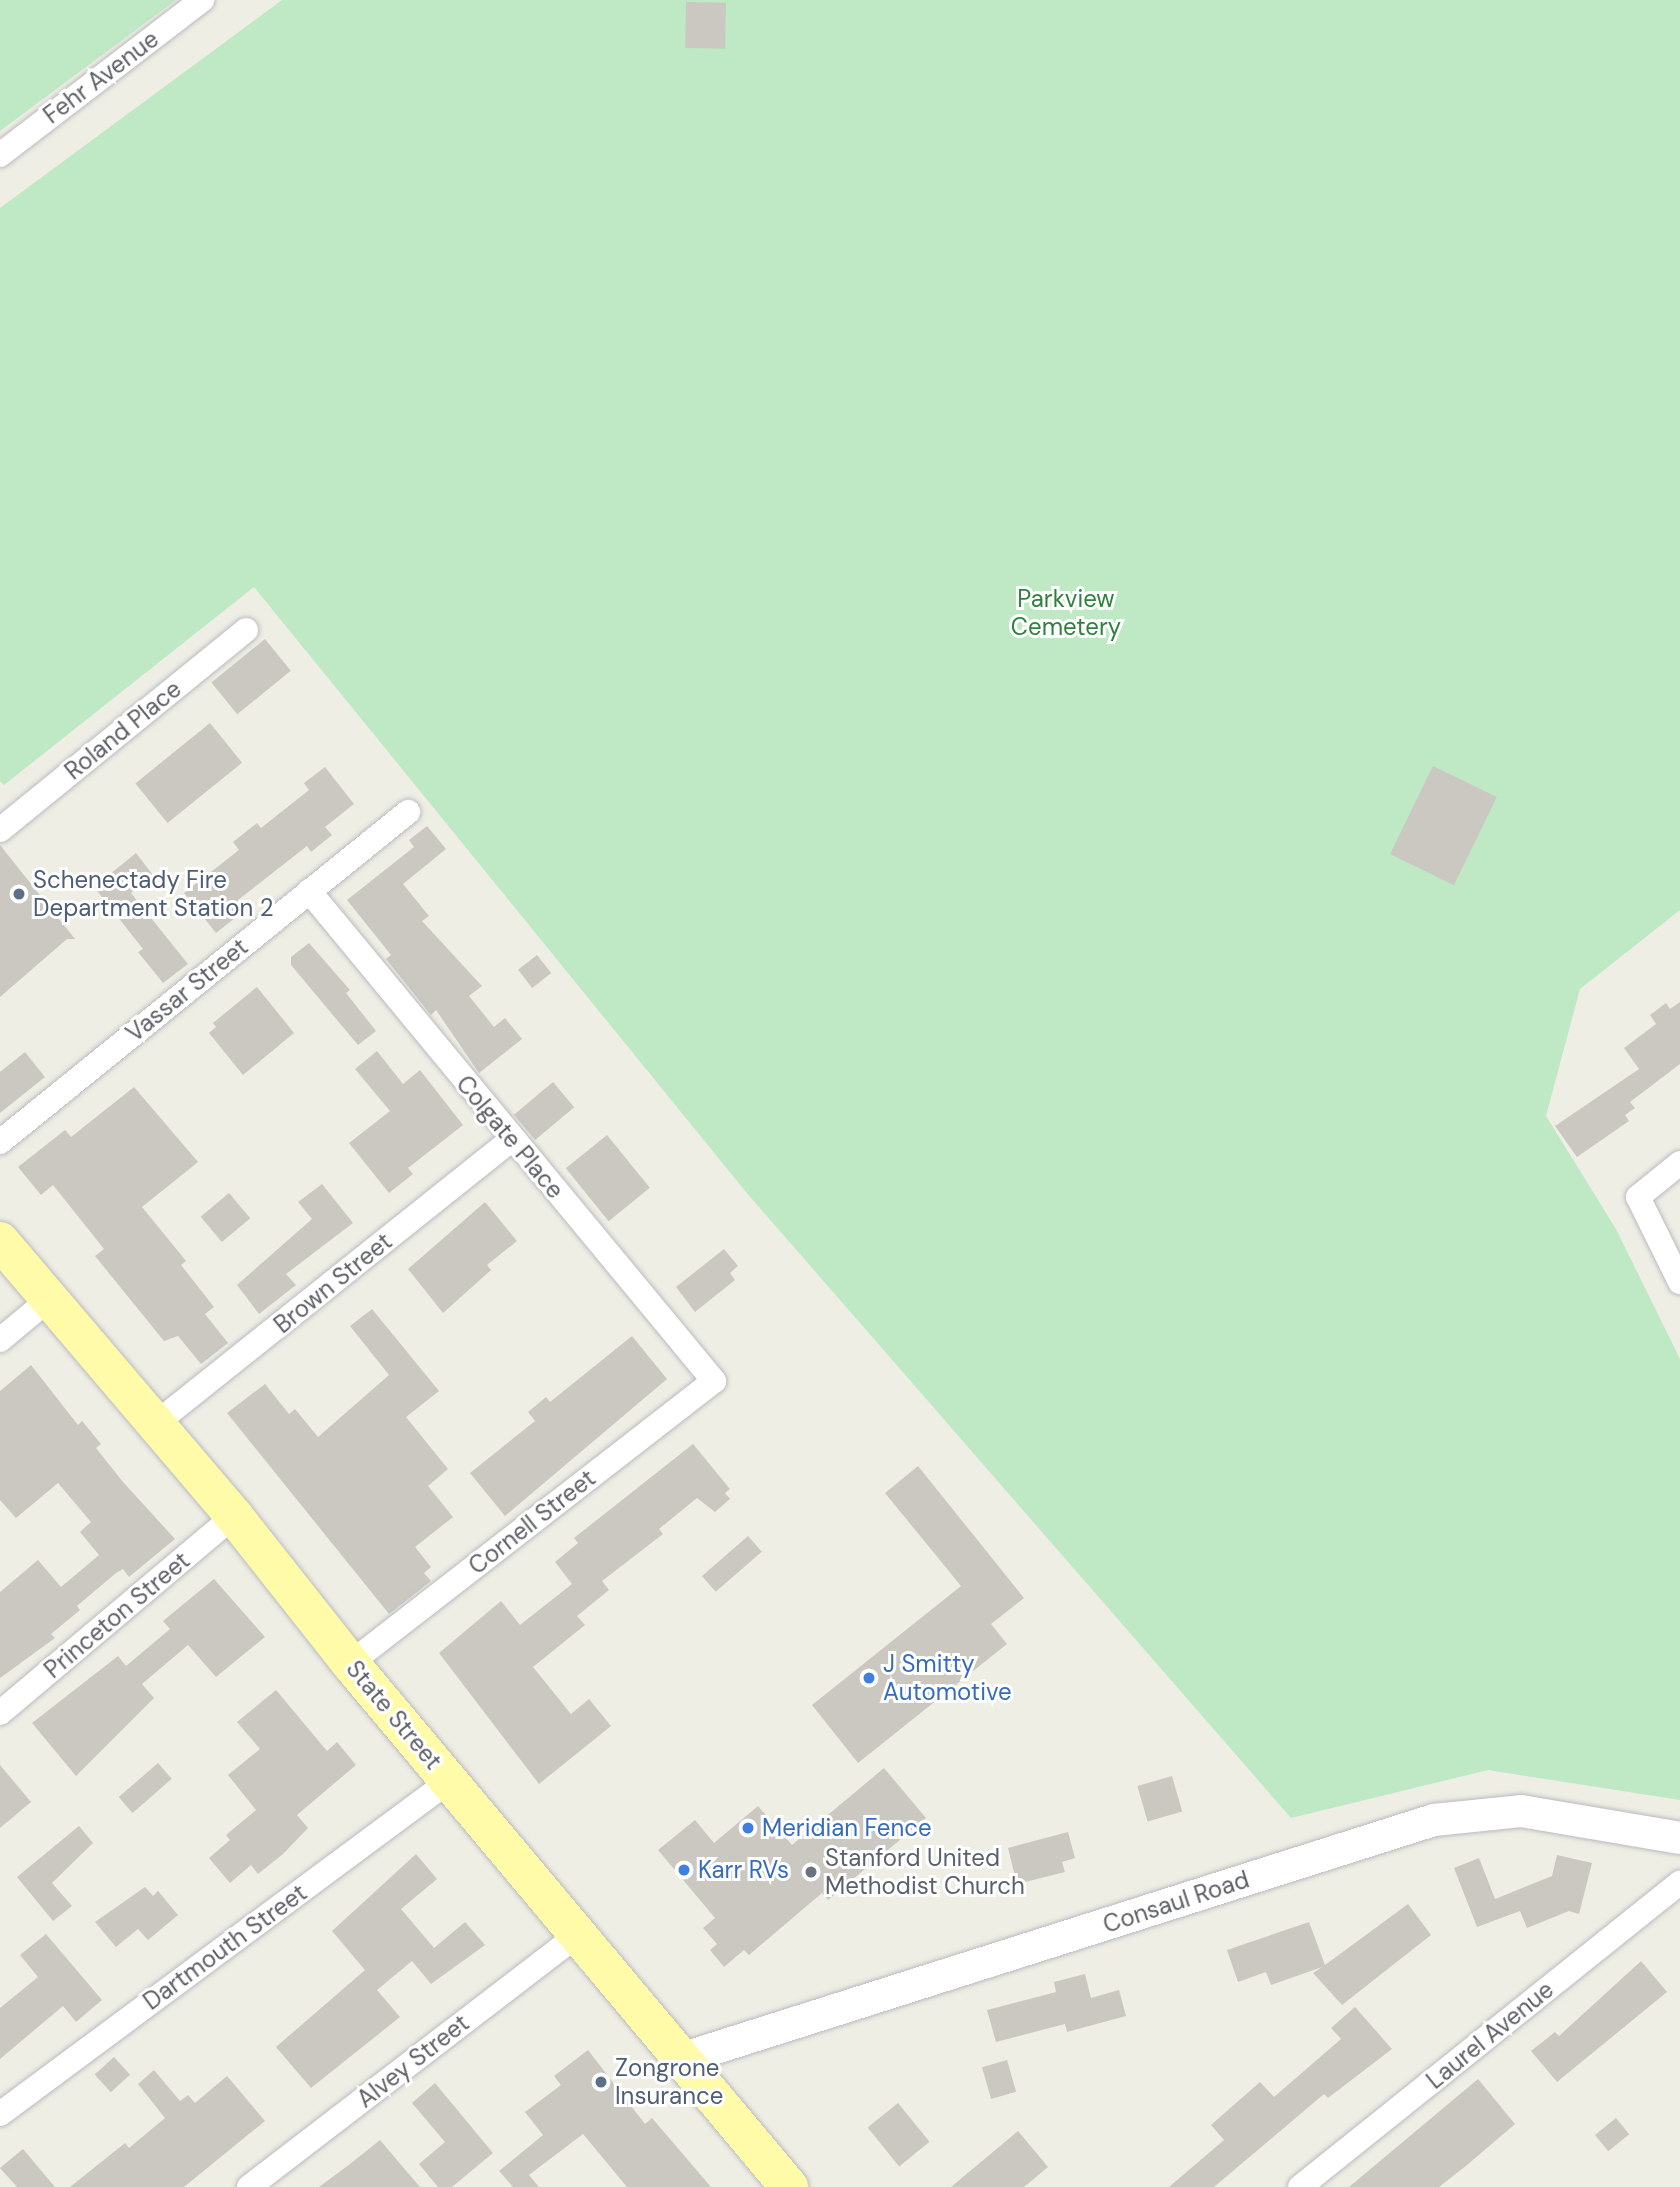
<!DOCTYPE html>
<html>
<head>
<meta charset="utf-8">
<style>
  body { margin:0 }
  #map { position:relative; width:1680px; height:2187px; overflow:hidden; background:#efeee4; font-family:"DM Sans",sans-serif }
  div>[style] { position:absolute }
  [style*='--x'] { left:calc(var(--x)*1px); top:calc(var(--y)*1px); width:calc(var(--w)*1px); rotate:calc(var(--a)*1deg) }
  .green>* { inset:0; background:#bfe8c4 }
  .building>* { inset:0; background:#cac8c1; transform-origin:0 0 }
  .roads { filter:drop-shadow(0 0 2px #b9bbc1) drop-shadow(0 0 2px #b9bbc1) }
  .minor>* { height:24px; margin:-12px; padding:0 12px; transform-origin:12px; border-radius:12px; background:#fff }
  .tertiary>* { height:32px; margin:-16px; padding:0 16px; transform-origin:16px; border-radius:16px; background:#fff }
  .primary>* { height:38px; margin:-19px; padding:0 19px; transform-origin:19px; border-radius:19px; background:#fffba9 }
  .dots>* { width:19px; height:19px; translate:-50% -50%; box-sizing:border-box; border:4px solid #fff; border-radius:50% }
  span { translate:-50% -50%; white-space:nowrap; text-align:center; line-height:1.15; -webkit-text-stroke:6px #fff; paint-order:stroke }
  .street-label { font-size:24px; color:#5c5f65 }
  .park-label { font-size:24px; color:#2f823c }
  .service-label { font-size:24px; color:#4e5e75 }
  .left { translate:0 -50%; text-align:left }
  .shop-label { font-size:24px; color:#366cbe }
  .worship-label { font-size:24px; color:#5b616d }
</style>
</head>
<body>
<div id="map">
  <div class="green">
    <i style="clip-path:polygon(0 0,176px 0,0 131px)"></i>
    <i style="clip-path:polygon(282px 0,1680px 0,1680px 910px,1580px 989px,1546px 1116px,1616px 1229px,1680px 1359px,1680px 1800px,1488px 1770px,1291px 1818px,746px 1192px,254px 587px,4px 785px,0 781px,0 208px)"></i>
  </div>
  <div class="building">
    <i style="left:686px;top:2px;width:40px;height:46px;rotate:1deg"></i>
    <i style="left:265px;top:639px;width:41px;height:69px;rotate:51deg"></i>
    <i style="left:210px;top:723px;width:51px;height:96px;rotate:51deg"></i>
    <i style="left:1433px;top:766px;width:71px;height:98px;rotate:26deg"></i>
    <i style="clip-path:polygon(325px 767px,354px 804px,325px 827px,332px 835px,311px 852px,307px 846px,238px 900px,245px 910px,216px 933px,184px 893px,239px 850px,233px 842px,257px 823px,261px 828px,309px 790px,304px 783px)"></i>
    <i style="clip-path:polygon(427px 826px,446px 849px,403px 884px,429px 916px,422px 921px,482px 986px,469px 996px,494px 1027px,505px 1018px,522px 1039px,479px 1073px,436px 1010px,431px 1015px,386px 959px,391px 955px,347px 900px,414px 847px,409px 840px)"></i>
    <i style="clip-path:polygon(0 845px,75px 939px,67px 939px,0 997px)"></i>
    <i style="clip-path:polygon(136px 853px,153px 875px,131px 893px,188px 964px,163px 983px,138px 952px,143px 949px,94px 887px)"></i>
    <i style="clip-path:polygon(309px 943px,350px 990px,346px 993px,376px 1031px,358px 1045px,291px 965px,291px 957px)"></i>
    <i style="left:537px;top:955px;width:23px;height:24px;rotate:52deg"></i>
    <i style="clip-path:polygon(257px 987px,294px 1033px,243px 1075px,209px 1033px,216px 1027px,213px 1023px)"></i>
    <i style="clip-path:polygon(1680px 1002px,1680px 1064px,1630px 1102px,1635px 1108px,1625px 1115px,1629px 1121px,1577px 1157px,1555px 1126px,1639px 1069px,1624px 1048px,1656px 1024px,1650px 1015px,1666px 1003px,1670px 1009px)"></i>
    <i style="clip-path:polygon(377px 1051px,403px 1084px,420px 1070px,463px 1125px,408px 1168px,413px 1174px,389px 1193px,349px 1143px,390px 1111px,355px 1069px)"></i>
    <i style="clip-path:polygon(25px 1052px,45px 1077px,0 1113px,0 1072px)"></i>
    <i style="left:553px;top:1082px;width:33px;height:51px;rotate:50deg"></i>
    <i style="clip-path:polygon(134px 1087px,198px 1162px,142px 1207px,186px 1261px,181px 1265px,214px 1307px,205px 1314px,228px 1343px,201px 1364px,178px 1336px,164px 1341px,95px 1256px,104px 1249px,53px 1185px,41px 1195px,18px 1167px,65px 1130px,71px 1137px)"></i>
    <i style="left:607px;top:1135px;width:68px;height:53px;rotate:51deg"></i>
    <i style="clip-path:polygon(322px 1184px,353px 1223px,286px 1274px,296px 1285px,259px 1314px,237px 1285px,312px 1219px,298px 1202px)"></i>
    <i style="left:229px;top:1193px;width:33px;height:37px;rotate:50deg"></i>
    <i style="clip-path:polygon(485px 1202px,517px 1241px,487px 1265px,491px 1270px,443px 1313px,408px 1269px)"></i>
    <i style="clip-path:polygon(724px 1249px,738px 1266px,730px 1273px,735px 1280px,695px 1312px,676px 1287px)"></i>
    <i style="clip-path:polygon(372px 1309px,439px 1391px,406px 1417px,448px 1469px,428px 1486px,453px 1517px,415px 1547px,431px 1567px,424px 1573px,431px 1581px,389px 1614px,227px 1413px,265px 1384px,289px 1414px,295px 1409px,318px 1437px,389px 1375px,350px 1326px)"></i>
    <i style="clip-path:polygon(632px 1336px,667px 1379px,505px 1516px,470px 1473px,535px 1421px,528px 1412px,546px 1397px,550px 1402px)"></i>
    <i style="clip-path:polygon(31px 1365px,78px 1425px,82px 1421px,101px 1444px,96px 1448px,123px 1482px,175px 1539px,129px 1577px,123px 1569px,116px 1573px,77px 1606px,80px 1610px,51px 1634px,55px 1638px,0 1678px,0 1592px,38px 1560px,61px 1587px,99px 1555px,80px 1532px,91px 1522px,58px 1483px,16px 1518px,0 1500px,0 1391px)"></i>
    <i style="clip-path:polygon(693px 1444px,730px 1489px,725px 1493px,730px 1499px,715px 1512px,697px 1498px,659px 1529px,663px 1534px,602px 1581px,609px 1590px,577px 1616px,585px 1625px,533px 1667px,571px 1714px,589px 1699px,611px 1726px,539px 1784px,439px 1653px,501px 1601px,520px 1625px,572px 1584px,555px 1562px,578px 1543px,574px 1538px)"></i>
    <i style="clip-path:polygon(918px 1466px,1024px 1598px,991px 1624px,1007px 1644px,858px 1763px,812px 1705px,961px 1586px,885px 1493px)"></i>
    <i style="left:748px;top:1536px;width:21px;height:61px;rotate:49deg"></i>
    <i style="clip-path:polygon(214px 1579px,265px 1637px,216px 1677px,188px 1645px,142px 1684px,154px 1698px,76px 1776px,32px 1723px,118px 1656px,126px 1666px,170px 1629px,163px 1621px)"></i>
    <i style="clip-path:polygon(276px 1690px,327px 1751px,337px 1742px,356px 1765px,297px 1815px,308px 1828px,283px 1854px,258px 1874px,251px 1865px,230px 1883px,209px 1858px,230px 1840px,226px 1835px,256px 1810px,228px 1775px,260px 1749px,237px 1722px)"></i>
    <i style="left:158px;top:1763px;width:21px;height:52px;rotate:49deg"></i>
    <i style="clip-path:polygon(0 1765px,31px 1802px,0 1828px)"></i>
    <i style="clip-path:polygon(884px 1768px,926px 1818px,828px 1900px,822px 1893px,749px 1955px,744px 1950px,724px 1967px,710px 1950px,717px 1944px,703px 1928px,715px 1918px,658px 1850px,695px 1820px,714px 1843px,758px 1806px,792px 1845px)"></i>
    <i style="left:1172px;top:1776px;width:37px;height:36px;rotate:74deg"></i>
    <i style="clip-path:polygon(79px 1826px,93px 1843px,52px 1883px,72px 1906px,53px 1921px,17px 1877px)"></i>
    <i style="clip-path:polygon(1068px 1832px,1075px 1858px,1062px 1862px,1065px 1872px,1017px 1884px,1008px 1848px)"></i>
    <i style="clip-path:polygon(416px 1854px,437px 1879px,401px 1909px,434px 1948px,465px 1922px,485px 1945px,431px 1984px,412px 1961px,377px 1990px,400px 2017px,311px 2088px,276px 2047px,365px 1970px,332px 1931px)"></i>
    <i style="clip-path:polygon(1557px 1855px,1592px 1863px,1579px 1914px,1569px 1911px,1527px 1928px,1520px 1911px,1477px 1927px,1454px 1868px,1479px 1858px,1495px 1899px,1552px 1876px)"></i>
    <i style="clip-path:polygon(145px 1887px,153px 1896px,158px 1891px,178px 1915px,148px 1940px,138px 1929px,116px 1947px,95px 1922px)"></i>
    <i style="clip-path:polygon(1408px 1904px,1431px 1935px,1342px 2005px,1313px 1973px,1322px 1967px,1271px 1985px,1266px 1972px,1238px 1982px,1227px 1950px,1309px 1922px,1325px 1965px)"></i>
    <i style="clip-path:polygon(46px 1934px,102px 2000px,76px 2022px,63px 2006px,0 2059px,0 2008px,38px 1977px,20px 1955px)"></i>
    <i style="clip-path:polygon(1641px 1961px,1667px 1992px,1557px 2082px,1531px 2051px,1555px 2032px,1559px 2036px)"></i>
    <i style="clip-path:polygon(1085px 1974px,1091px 1998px,1119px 1990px,1126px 2016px,1067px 2032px,1065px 2024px,996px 2042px,987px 2010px,1056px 1992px,1054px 1982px)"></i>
    <i style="clip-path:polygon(1355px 2007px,1392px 2049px,1328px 2098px,1324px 2094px,1214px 2187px,1169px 2187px,1224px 2140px,1211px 2125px,1260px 2082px,1274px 2097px,1341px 2039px,1331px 2028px)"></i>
    <i style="clip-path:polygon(588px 2050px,645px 2124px,652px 2118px,711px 2187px,627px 2187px,583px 2134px,529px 2175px,539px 2187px,513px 2187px,499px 2171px,543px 2135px,525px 2112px,561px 2085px,554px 2076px)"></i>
    <i style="left:114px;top:2057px;width:24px;height:26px;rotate:48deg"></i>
    <i style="left:1007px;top:2060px;width:33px;height:26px;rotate:74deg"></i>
    <i style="clip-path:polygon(154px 2070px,180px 2101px,188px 2095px,195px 2103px,227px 2076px,265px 2121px,184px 2187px,70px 2187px,125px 2143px,129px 2148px,165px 2118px,138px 2084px)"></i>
    <i style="clip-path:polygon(1478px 2079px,1515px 2124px,1467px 2165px,1439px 2187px,1349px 2187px)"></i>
    <i style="clip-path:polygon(435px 2083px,493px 2153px,452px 2187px,438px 2187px,419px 2164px,445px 2142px,412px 2103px)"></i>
    <i style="left:898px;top:2103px;width:50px;height:39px;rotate:51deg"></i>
    <i style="left:1616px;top:2118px;width:21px;height:27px;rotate:51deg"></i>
    <i style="clip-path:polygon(1018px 2131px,1048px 2167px,1024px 2187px,951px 2187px)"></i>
    <i style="clip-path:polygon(380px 2140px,420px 2187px,319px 2187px,350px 2164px)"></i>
    <i style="clip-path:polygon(23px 2149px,55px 2187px,17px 2187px,0 2168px)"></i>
  </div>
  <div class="roads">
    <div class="minor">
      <i style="--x:0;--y:155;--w:255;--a:-37.5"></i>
      <i style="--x:0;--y:830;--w:317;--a:-39.1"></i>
      <i style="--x:309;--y:891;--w:636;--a:50.43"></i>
      <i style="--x:714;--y:1381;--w:460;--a:142.2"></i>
      <i style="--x:0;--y:1142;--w:525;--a:-38.97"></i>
      <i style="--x:1680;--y:1163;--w:54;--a:141"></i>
      <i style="--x:1638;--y:1197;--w:95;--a:63.7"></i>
      <i style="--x:0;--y:1340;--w:62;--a:-39.8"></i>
      <i style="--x:154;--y:1425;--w:457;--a:-38.6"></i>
      <i style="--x:0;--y:1713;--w:306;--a:-40.1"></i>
      <i style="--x:0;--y:2114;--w:559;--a:-36.56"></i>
      <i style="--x:249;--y:2187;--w:414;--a:-37.5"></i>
      <i style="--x:1300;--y:2187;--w:487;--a:-38.7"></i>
    </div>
    <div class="tertiary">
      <i style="--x:681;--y:2059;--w:790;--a:-17.61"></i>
      <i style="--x:1434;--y:1820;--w:87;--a:-5.9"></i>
      <i style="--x:1521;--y:1811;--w:161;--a:9.6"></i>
    </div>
    <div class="primary">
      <i style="--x:0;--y:1241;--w:361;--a:49.6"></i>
      <i style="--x:234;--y:1516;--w:187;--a:51.7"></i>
      <i style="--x:350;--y:1663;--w:684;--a:50.04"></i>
    </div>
  </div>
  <div class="dots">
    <i style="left:19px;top:894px;background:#5c6f8a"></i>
    <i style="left:869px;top:1678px;background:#3f7fe0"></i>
    <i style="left:748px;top:1828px;background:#3f7fe0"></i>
    <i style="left:684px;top:1870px;background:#3f7fe0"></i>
    <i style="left:811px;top:1872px;background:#6b7280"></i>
    <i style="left:601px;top:2082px;background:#5c6f8a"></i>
  </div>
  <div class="street-label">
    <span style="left:101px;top:77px;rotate:-37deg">Fehr Avenue</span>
    <span style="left:123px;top:730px;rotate:-39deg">Roland Place</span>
    <span style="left:187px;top:990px;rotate:-39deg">Vassar Street</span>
    <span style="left:510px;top:1137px;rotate:50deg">Colgate Place</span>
    <span style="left:333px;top:1283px;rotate:-39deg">Brown Street</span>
    <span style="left:532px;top:1522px;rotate:-38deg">Cornell Street</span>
    <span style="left:117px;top:1615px;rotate:-40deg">Princeton Street</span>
    <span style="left:394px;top:1715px;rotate:50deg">State Street</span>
    <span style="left:1176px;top:1902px;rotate:-18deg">Consaul Road</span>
    <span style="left:225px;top:1947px;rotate:-36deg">Dartmouth Street</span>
    <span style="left:1490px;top:2035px;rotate:-39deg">Laurel Avenue</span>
    <span style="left:413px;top:2061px;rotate:-38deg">Alvey Street</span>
  </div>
  <div class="park-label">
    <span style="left:1066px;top:613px">Parkview<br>Cemetery</span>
  </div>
  <div class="service-label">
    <span class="left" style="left:33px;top:894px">Schenectady Fire<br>Department Station 2</span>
    <span class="left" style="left:615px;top:2082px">Zongrone<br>Insurance</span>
  </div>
  <div class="shop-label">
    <span class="left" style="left:883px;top:1678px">J Smitty<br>Automotive</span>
    <span class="left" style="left:762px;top:1828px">Meridian Fence</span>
    <span class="left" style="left:698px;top:1870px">Karr RVs</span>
  </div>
  <div class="worship-label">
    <span class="left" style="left:825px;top:1872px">Stanford United<br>Methodist Church</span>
  </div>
</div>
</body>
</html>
